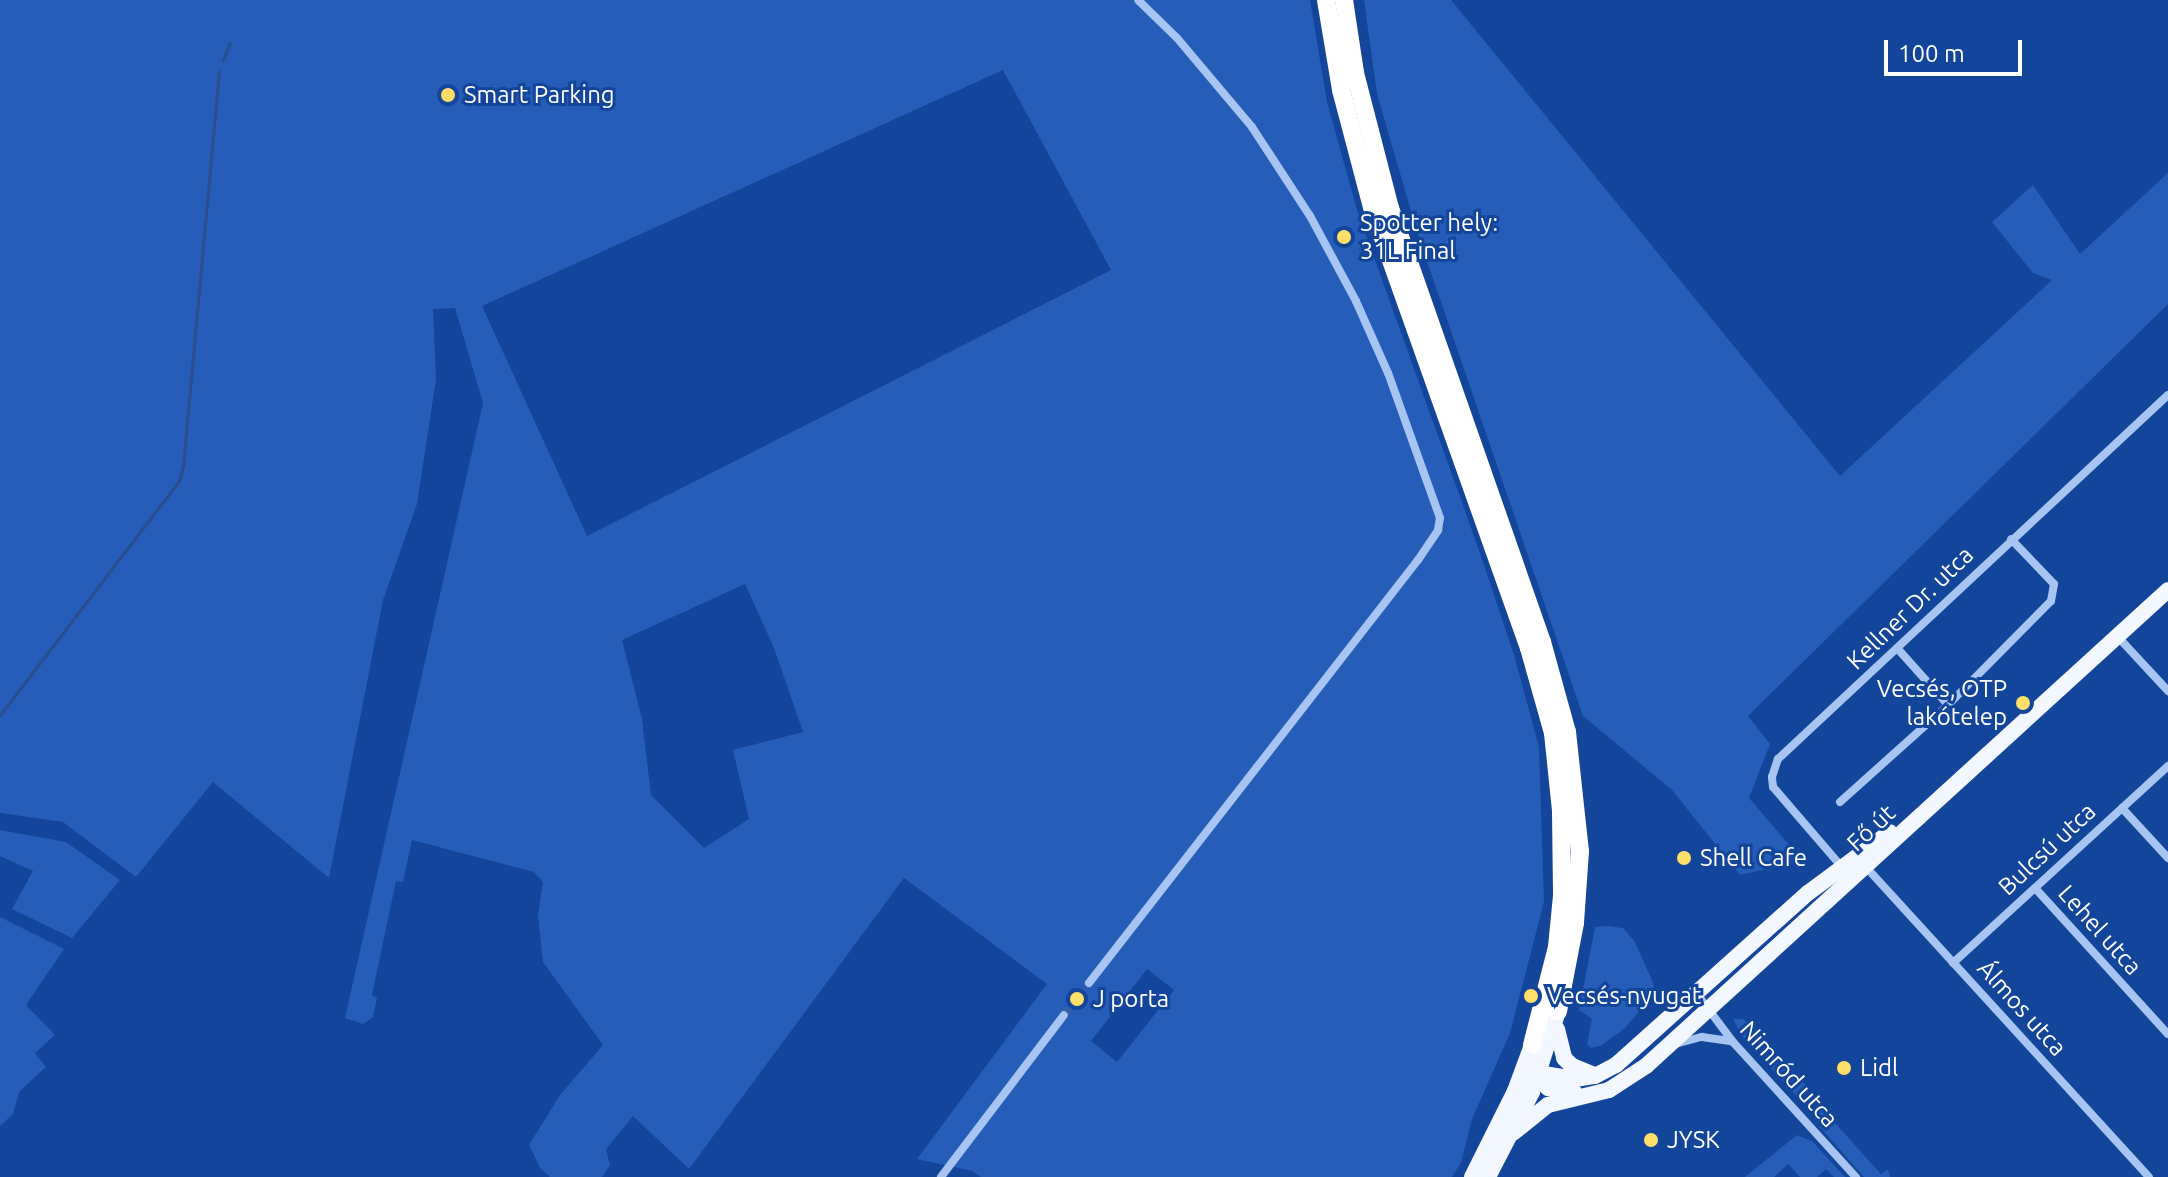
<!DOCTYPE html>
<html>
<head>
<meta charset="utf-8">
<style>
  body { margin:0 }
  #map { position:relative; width:2168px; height:1177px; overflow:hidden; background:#13459a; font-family:Ubuntu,sans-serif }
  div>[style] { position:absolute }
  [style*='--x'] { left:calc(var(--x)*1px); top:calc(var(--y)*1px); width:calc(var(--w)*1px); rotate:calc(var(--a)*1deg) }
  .green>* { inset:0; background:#265db8 }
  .stream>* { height:3px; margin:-1.5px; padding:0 1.5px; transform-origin:1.5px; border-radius:1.5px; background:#2a4e8e }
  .street-tunnel>* { height:8px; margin-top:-4px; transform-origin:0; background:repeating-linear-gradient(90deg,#3661a9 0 8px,transparent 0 12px) }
  .street>* { height:8px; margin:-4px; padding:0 4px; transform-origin:4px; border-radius:4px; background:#a7c4f3 }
  .primary>* { height:16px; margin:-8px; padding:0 8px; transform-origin:8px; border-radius:8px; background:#f3f7ff }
  .highway>* { height:18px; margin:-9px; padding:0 9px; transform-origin:9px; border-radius:9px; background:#fff }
  .dots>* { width:22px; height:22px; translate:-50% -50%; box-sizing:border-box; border:4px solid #13459a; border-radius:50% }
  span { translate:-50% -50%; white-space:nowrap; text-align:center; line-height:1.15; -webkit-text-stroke:6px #13459a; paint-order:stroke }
  .poi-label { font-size:24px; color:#fff }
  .left { translate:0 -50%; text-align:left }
  .right { translate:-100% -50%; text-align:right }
  .street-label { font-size:24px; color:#fff }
  .scale { position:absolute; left:1884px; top:40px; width:138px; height:36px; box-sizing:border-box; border:4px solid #fff; border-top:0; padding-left:10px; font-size:24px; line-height:28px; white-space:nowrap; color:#fff; -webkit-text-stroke:6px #13459a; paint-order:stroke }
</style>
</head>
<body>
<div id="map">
  <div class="green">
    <i style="clip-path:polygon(evenodd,0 0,1310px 0,1327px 102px,1357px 210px,1479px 550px,1514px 655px,1539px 747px,1544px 902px,1510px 1033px,1472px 1119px,1461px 1163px,1452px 1177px,981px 1177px,972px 1171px,917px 1159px,1047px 984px,904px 878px,689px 1169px,633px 1116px,606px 1149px,610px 1165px,602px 1177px,550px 1177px,540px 1168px,529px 1145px,560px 1095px,603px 1045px,543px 962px,538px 915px,543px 882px,534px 872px,412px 840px,403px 882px,396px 881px,372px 995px,377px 998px,373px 1017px,363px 1024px,345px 1018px,483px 403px,455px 308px,433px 309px,436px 379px,417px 504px,383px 600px,329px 878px,213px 782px,136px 877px,63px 822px,0 813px,0 0,1003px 70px,1111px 270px,587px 536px,482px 306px,1003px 70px,0 0,745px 584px,774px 648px,803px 732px,733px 750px,749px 819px,704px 848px,651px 795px,642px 719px,622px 640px,745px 584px,0 0,1147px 969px,1174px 990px,1117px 1062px,1091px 1041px,1147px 969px)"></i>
    <i style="clip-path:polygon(1364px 0,1451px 0,1840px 476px,2052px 280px,2033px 273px,1992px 222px,2033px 185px,2080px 254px,2168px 173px,2168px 304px,1748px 716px,1770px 744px,1749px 798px,1803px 861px,1740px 875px,1672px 790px,1583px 716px,1418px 235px,1377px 94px)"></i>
    <i style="clip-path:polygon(0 830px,66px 842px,120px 880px,72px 938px,12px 909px,33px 871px,0 856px)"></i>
    <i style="clip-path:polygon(0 917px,64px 949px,26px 1005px,55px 1035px,35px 1053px,46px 1067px,19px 1092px,13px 1114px,0 1126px)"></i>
    <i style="clip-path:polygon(1607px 926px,1623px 928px,1635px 942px,1654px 985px,1651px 998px,1625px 1028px,1602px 1045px,1591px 1048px,1587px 1044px,1592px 1019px,1579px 1010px,1595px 927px)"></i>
    <i style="clip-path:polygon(1733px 1019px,1744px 1019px,1808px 1087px,1810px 1086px,1810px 1100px,1798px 1098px,1741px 1035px)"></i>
    <i style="clip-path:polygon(1823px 1107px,1832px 1109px,1827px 1114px,1881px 1174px,1888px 1169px,1890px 1177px,1864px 1177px,1820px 1127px,1817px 1118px)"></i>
    <i style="clip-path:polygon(1797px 1135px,1812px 1141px,1845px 1177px,1834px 1177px,1826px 1169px,1817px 1177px,1800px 1177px,1788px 1164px,1774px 1177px,1745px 1177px)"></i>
  </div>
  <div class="stream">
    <i style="--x:223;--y:60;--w:18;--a:-68"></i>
    <i style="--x:0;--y:715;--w:295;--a:-52.6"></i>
    <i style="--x:179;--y:481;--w:16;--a:-75"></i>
    <i style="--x:183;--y:466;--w:396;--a:-84.8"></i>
  </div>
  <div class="street-tunnel">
    <i style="--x:1064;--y:1015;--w:41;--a:-52"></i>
  </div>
  <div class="street">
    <i style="--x:2118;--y:637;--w:74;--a:47.2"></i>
    <i style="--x:1897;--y:648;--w:76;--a:48.2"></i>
    <i style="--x:1840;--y:802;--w:145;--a:-41.9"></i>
    <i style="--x:1948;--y:705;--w:146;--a:-45.3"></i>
    <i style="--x:2051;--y:601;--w:17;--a:-80"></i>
    <i style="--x:2054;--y:584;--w:62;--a:-133.7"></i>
    <i style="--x:2122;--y:808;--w:68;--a:47.4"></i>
    <i style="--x:1841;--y:866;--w:104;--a:-130.7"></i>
    <i style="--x:1773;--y:787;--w:10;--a:-96"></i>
    <i style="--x:1772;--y:777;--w:19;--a:-72"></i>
    <i style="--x:1778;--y:759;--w:533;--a:-43.03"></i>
    <i style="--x:1865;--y:866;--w:421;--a:47.6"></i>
    <i style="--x:2035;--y:888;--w:197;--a:47.7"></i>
    <i style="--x:1953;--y:963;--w:292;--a:-42.5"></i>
    <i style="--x:1089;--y:983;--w:536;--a:-52.13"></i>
    <i style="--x:1418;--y:560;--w:36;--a:-56"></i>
    <i style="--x:1438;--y:530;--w:12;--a:-81"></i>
    <i style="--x:1440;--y:518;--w:154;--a:-109.7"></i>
    <i style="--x:1388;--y:373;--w:79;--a:-114"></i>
    <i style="--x:1356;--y:301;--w:97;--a:-118.4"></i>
    <i style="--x:1310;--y:216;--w:106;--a:-123.1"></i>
    <i style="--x:1252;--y:127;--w:116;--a:-130.1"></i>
    <i style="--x:1177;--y:38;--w:54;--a:-135.7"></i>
    <i style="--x:1697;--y:994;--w:60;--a:53.1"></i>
    <i style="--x:1733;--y:1042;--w:183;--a:47.7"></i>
    <i style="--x:1675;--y:1044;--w:28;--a:-15"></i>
    <i style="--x:1702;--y:1037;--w:30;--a:8"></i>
    <i style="--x:941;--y:1177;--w:203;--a:-52.8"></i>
  </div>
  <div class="primary">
    <i style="--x:1557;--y:1029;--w:30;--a:76"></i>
    <i style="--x:1564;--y:1058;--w:11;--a:45"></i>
    <i style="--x:1572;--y:1066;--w:24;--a:22"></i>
    <i style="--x:1532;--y:1070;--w:24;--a:48"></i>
    <i style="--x:1548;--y:1088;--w:27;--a:10"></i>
    <i style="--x:1515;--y:1091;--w:25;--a:-48"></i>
    <i style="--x:1532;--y:1072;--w:44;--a:9.2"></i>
    <i style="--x:1575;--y:1079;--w:20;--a:-9"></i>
    <i style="--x:1595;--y:1076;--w:24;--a:-28"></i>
    <i style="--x:1616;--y:1065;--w:258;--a:-41.9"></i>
    <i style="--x:1808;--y:893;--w:102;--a:-36.6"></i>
    <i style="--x:1513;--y:1133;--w:45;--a:-38.7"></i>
    <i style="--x:1548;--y:1105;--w:63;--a:-13.8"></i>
    <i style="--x:1609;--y:1090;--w:44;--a:-33"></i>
    <i style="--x:1646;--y:1066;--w:706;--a:-42.36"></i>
    <i style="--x:1472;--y:1177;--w:96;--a:-63.4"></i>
    <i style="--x:1515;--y:1091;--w:49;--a:-69.7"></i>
    <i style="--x:1488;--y:1177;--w:96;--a:-62.6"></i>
    <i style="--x:1532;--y:1092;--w:85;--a:-72.2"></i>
  </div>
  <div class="highway">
    <i style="--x:1326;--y:0;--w:91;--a:80.5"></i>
    <i style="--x:1341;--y:90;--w:121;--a:75.2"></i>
    <i style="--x:1372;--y:207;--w:468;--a:70.4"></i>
    <i style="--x:1529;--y:648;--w:88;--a:74.2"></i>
    <i style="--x:1553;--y:733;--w:78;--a:84.1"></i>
    <i style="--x:1561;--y:811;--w:85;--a:89.3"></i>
    <i style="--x:1562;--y:896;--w:51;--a:95.6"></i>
    <i style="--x:1557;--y:947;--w:101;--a:104.3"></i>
    <i style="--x:1344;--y:0;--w:74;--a:81.4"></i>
    <i style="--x:1355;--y:73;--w:139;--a:75.5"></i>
    <i style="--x:1390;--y:208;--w:460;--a:70.7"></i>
    <i style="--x:1542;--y:642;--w:93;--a:74.5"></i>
    <i style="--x:1567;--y:732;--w:120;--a:83.8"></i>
    <i style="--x:1580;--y:851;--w:72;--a:94"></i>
    <i style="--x:1575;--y:923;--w:90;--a:100.9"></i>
  </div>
  <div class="dots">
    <i style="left:448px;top:95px;background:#ffde69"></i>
    <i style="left:1344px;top:237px;background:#ffde69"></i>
    <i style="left:2023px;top:703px;background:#ffde69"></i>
    <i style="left:1684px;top:858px;background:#ffde69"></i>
    <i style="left:1531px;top:996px;background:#ffde69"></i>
    <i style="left:1077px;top:999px;background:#ffde69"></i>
    <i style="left:1844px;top:1068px;background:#ffde69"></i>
    <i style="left:1651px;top:1140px;background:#ffde69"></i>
  </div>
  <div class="poi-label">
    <span class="left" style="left:464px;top:95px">Smart Parking</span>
    <span class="left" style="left:1360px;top:237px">Spotter hely:<br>31L Final</span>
    <span class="right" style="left:2007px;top:703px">Vecsés, OTP<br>lakótelep</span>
    <span class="left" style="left:1700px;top:858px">Shell Cafe</span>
    <span class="left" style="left:1547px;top:996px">Vecsés-nyugat</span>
    <span class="left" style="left:1093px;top:999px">J porta</span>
    <span class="left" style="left:1860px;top:1068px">Lidl</span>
    <span class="left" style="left:1667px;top:1140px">JYSK</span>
  </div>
  <div class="street-label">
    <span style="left:1910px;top:608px;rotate:-44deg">Kellner Dr. utca</span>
    <span style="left:1871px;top:828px;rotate:-43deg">Fő út</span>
    <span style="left:2047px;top:849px;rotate:-43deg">Bulcsú utca</span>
    <span style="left:2100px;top:930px;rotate:48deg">Lehel utca</span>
    <span style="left:2022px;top:1008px;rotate:48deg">Álmos utca</span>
    <span style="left:1789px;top:1074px;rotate:48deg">Nimród utca</span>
  </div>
  <div class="scale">100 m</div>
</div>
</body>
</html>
